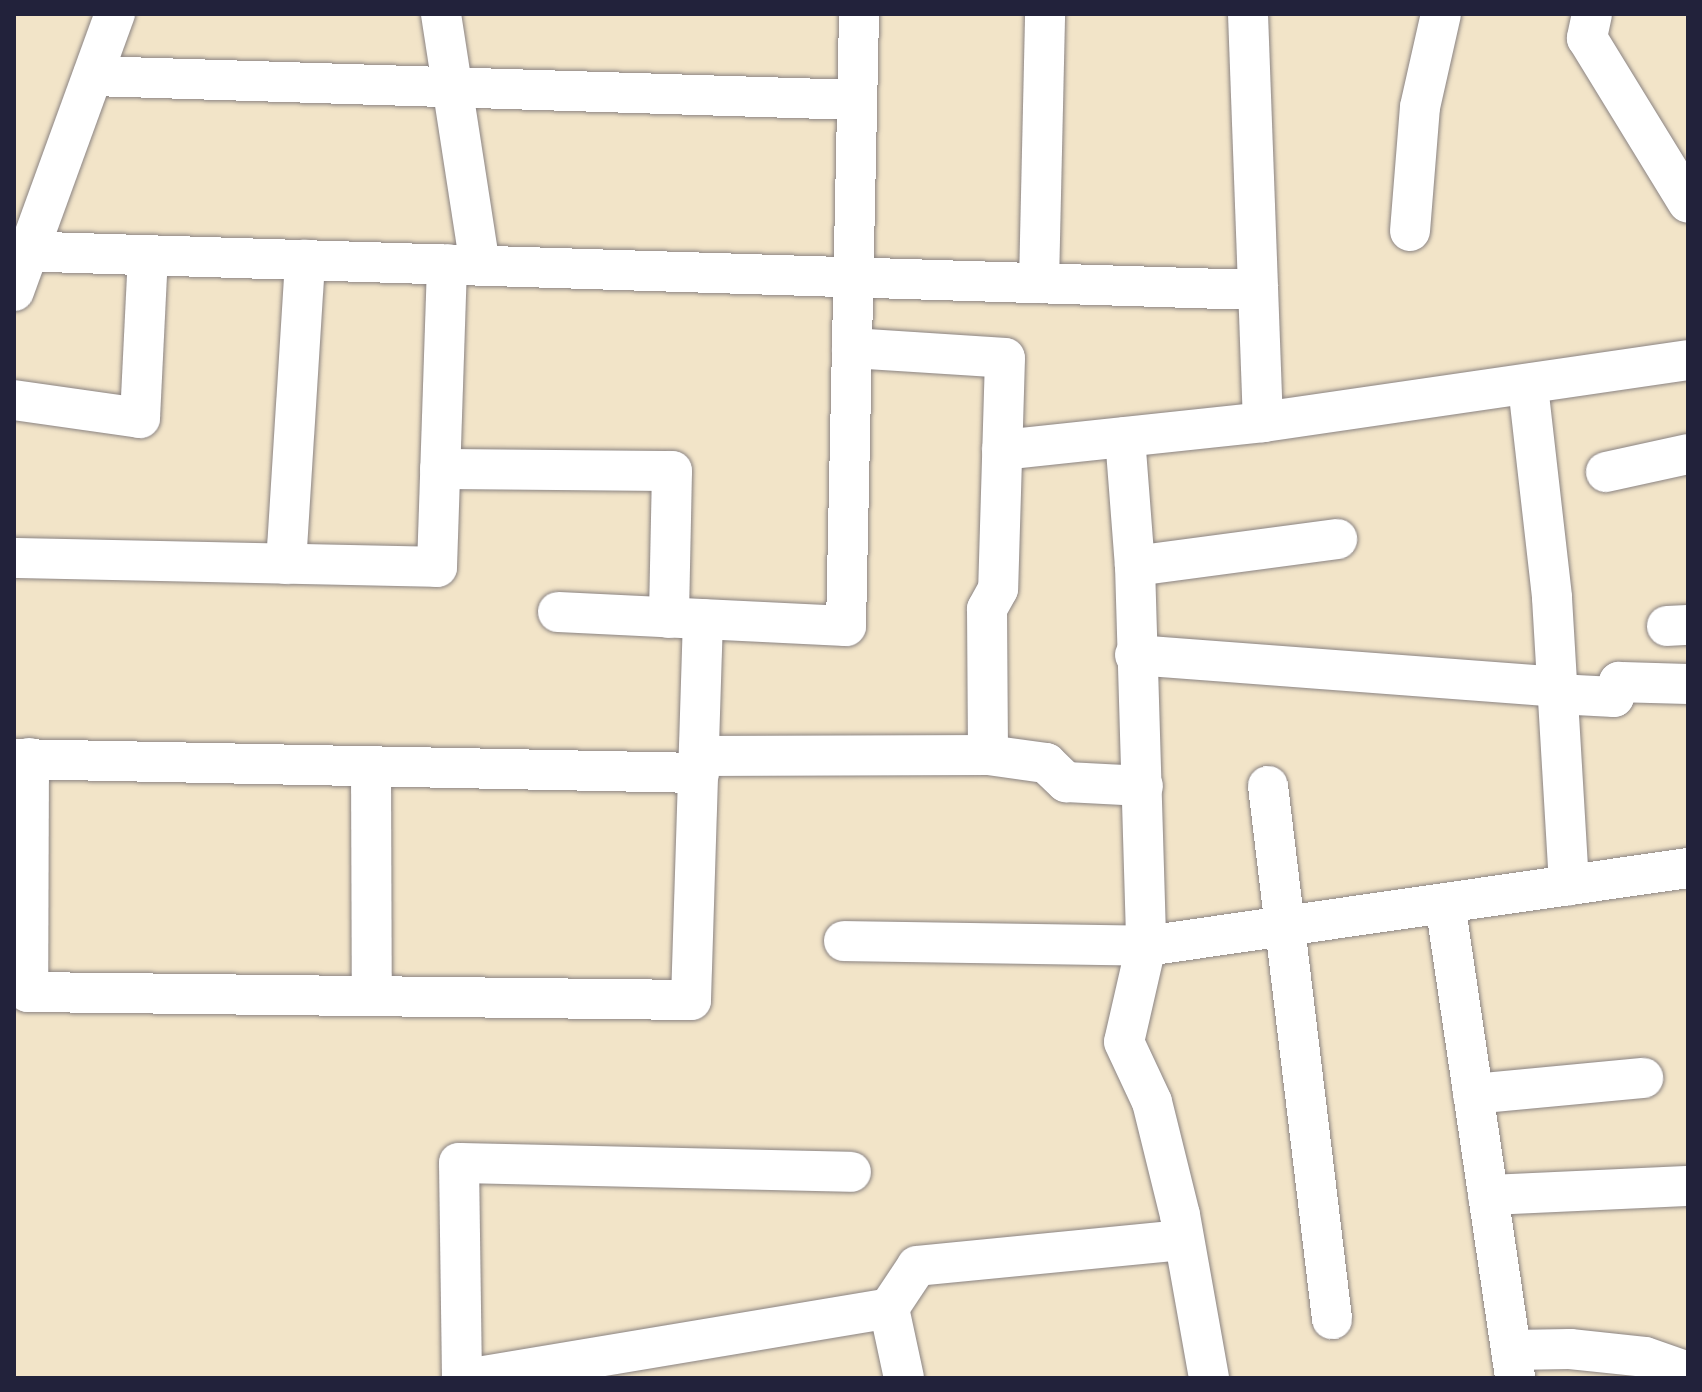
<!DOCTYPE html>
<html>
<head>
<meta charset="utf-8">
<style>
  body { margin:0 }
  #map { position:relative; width:1702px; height:1392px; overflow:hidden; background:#f2e4c8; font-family:Caveat,sans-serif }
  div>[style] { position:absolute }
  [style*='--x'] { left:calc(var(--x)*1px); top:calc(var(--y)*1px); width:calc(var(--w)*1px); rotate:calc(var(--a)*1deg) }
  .roads { filter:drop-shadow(0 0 2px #8a8382) drop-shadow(0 0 2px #8a8382) }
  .minor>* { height:40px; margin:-20px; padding:0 20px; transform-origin:20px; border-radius:20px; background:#fff }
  span { translate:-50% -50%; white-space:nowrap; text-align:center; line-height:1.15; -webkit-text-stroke:6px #fbf7ec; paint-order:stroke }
  .frame { position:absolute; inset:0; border:16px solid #22223b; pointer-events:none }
</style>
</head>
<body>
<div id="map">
  <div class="roads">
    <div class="minor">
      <i style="--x:441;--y:14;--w:254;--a:81.2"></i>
      <i style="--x:1248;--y:14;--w:408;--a:87.9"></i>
      <i style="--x:1592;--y:14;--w:25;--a:102"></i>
      <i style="--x:1587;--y:38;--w:193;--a:58.5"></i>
      <i style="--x:93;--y:76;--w:764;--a:1.8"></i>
      <i style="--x:1410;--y:231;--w:124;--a:-85.4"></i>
      <i style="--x:1420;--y:107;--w:95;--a:-77.3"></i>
      <i style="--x:14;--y:251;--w:1245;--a:1.8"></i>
      <i style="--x:1039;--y:283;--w:269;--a:-88.7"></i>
      <i style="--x:14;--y:291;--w:295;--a:-70"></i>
      <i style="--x:852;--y:348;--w:153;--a:3.7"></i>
      <i style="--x:1005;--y:358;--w:231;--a:91.7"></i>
      <i style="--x:998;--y:589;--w:23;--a:119"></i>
      <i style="--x:987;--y:609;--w:146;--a:89.6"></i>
      <i style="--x:1528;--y:386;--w:213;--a:83.5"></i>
      <i style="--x:1552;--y:598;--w:288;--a:86.6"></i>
      <i style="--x:14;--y:400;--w:127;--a:8.1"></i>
      <i style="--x:140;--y:418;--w:163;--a:-87.2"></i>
      <i style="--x:1125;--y:437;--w:129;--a:85.6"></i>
      <i style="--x:1135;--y:566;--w:380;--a:88.3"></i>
      <i style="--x:1146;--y:946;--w:98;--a:102.9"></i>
      <i style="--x:1124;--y:1042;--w:66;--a:65"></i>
      <i style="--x:1152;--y:1102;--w:116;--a:76.1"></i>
      <i style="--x:1180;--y:1215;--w:166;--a:79.9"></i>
      <i style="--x:1002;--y:450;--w:262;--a:-6.1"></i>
      <i style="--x:1263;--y:422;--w:429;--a:-8.3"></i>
      <i style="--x:440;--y:469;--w:232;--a:0.5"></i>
      <i style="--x:672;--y:471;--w:147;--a:91.2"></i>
      <i style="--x:1606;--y:472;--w:84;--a:-12.4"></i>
      <i style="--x:14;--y:558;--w:423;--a:1.2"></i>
      <i style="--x:437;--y:567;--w:303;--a:-88.1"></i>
      <i style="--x:286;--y:564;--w:305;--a:-86.4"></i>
      <i style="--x:1135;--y:566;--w:204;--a:-7.6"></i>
      <i style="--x:558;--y:612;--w:288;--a:2.8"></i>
      <i style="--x:846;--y:626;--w:612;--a:-88.78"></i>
      <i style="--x:1667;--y:626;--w:21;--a:-3"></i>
      <i style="--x:1135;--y:655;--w:423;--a:4.3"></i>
      <i style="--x:1557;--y:694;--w:57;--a:3"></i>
      <i style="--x:1614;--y:697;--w:16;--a:-72"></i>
      <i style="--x:1619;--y:682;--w:69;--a:1.7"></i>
      <i style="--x:700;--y:756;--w:288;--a:-0.2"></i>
      <i style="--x:988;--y:755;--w:59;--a:7.9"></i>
      <i style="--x:1046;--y:763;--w:28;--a:44"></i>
      <i style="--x:1066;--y:782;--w:77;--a:3"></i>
      <i style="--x:29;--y:758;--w:234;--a:90.2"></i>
      <i style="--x:28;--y:992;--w:663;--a:0.69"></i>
      <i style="--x:691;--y:1000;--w:381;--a:-88.2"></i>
      <i style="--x:14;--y:759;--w:685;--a:1.17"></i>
      <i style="--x:371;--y:766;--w:230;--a:89.8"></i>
      <i style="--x:1268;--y:786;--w:537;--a:83.15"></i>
      <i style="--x:1445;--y:903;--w:480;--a:81.6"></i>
      <i style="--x:844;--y:941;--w:302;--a:0.9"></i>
      <i style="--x:1146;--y:946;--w:548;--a:-8.19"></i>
      <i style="--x:1473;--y:1094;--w:171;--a:-5.4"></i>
      <i style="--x:1488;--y:1195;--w:200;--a:-2.6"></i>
      <i style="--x:1511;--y:1350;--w:59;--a:-1"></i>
      <i style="--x:1570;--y:1349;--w:75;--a:6.1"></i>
      <i style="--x:1645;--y:1357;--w:46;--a:19.2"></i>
      <i style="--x:462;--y:1378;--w:215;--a:-90.8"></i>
      <i style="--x:459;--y:1163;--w:392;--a:1.3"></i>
      <i style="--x:472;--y:1378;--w:423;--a:-9.5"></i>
      <i style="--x:904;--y:1378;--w:72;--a:-102.1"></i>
      <i style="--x:889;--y:1308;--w:50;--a:-56.3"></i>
      <i style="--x:917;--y:1266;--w:267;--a:-5.6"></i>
    </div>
  </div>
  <div class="frame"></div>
</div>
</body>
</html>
